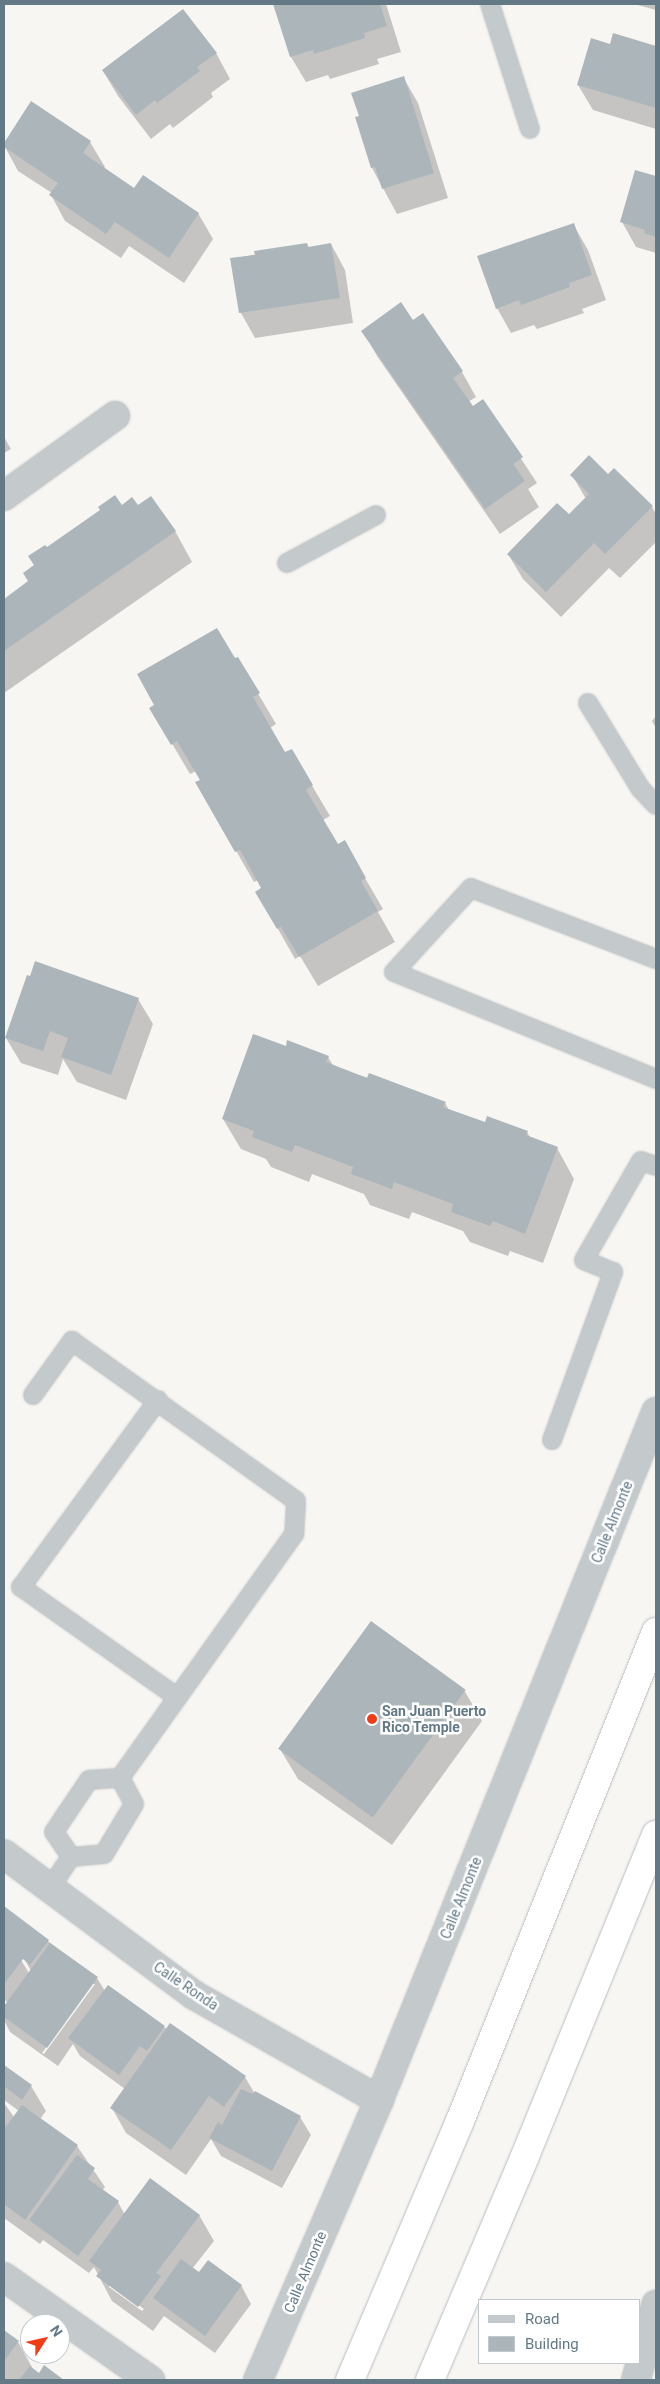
<!DOCTYPE html>
<html>
<head>
<meta charset="utf-8">
<style>
  body { margin:0 }
  #map { position:relative; width:660px; height:2384px; overflow:hidden; background:#f7f6f3; font-family:Roboto,sans-serif }
  div>[style] { position:absolute }
  [style*='--x'] { left:calc(var(--x)*1px); top:calc(var(--y)*1px); width:calc(var(--w)*1px); rotate:calc(var(--a)*1deg) }
  .shadow>* { inset:0; background:#0003 }
  .building>* { inset:0; background:#acb6ba; transform-origin:0 0 }
  .roads { filter:drop-shadow(0 0 1px #b8bcbf) drop-shadow(0 0 1px #b8bcbf) }
  .service>* { height:18px; margin:-9px; padding:0 9px; transform-origin:9px; border-radius:9px; background:#c4c9cb }
  .minor>* { height:28px; margin:-14px; padding:0 14px; transform-origin:14px; border-radius:14px; background:#c4c9cb }
  .tertiary>* { height:28px; margin:-14px; padding:0 14px; transform-origin:14px; border-radius:14px; background:#c4c9cb }
  .trunk>* { height:28px; margin:-14px; padding:0 14px; transform-origin:14px; border-radius:14px; background:#fff }
  .dots>* { width:14px; height:14px; translate:-50% -50%; box-sizing:border-box; border:2px solid #fff; border-radius:50% }
  span { translate:-50% -50%; white-space:nowrap; text-align:center; line-height:1.15; -webkit-text-stroke:5px #fff; paint-order:stroke }
  .street-label { font-size:14px; color:#637986 }
  .poi-label { font-size:14px; color:#637986; font-weight:700 }
  .left { translate:0 -50%; text-align:left }
  .frame { position:absolute; inset:0; border:5px solid #637986; pointer-events:none }
  .legend { position:absolute; left:478px; top:2299px; width:162px; height:65px; box-sizing:border-box; background:#fff; border:1px solid #c1c9cf; margin:0; padding:6px 9px; list-style:none; font-size:15px; color:#637986 }
  .legend li { display:flex; align-items:center; gap:10px; height:25px }
  .legend b { width:25px; border:1px solid #c1c9cf }
  .north { position:absolute; left:20px; top:2314px; width:50px; height:50px; box-sizing:border-box; background:#fff; border:1px solid #c1c9cf; border-radius:50%; rotate:55deg; font-size:14px; font-weight:700; line-height:20px; text-align:center; color:#637986 }
  .north::after { content:''; display:block; margin:auto; width:18px; height:22px; background:#f23c17; clip-path:polygon(50% 0,100% 100%,50% 72%,0 100%) }
</style>
</head>
<body>
<div id="map">
  <div class="shadow">
    <i style="clip-path:polygon(386px 4px,401px 52px,377px 59px,379px 64px,330px 79px,328px 75px,306px 82px,291px 57px,274px 5px)"></i>
    <i style="clip-path:polygon(634px 4px,656px 4px,656px 10px)"></i>
    <i style="clip-path:polygon(614px 35px,656px 47px,656px 129px,593px 110px,578px 85px,611px 45px)"></i>
    <i style="clip-path:polygon(216px 53px,230px 79px,211px 93px,213px 97px,173px 128px,170px 124px,151px 139px,118px 96px,103px 71px)"></i>
    <i style="clip-path:polygon(403px 77px,418px 103px,448px 198px,397px 214px,372px 168px,357px 118px)"></i>
    <i style="clip-path:polygon(32px 103px,90px 142px,105px 167px,103px 169px,135px 189px,198px 213px,213px 239px,184px 283px,129px 246px,121px 258px,65px 221px,51px 195px,52px 193px,18px 171px,4px 145px)"></i>
    <i style="clip-path:polygon(636px 171px,656px 177px,656px 253px,636px 247px,622px 222px)"></i>
    <i style="clip-path:polygon(573px 224px,588px 250px,606px 300px,582px 309px,584px 313px,537px 329px,534px 325px,511px 333px,497px 308px)"></i>
    <i style="clip-path:polygon(307px 244px,309px 248px,331px 244px,345px 270px,353px 323px,255px 338px,241px 313px,232px 259px)"></i>
    <i style="clip-path:polygon(413px 322px,462px 372px,476px 397px,468px 402px,472px 408px,483px 401px,537px 483px,528px 489px,539px 507px,500px 534px,377px 356px,363px 331px)"></i>
    <i style="clip-path:polygon(4px 437px,11px 449px,4px 453px)"></i>
    <i style="clip-path:polygon(572px 475px,608px 476px,652px 507px,656px 514px,656px 542px,620px 578px,609px 568px,561px 617px,523px 579px,508px 554px,569px 516px,586px 499px)"></i>
    <i style="clip-path:polygon(121px 506px,138px 507px,175px 531px,192px 562px,4px 693px,4px 600px,29px 582px,35px 566px,47px 549px)"></i>
    <i style="clip-path:polygon(237px 658px,276px 724px,270px 728px,285px 754px,291px 750px,330px 816px,323px 820px,338px 846px,344px 842px,383px 909px,378px 912px,395px 942px,318px 986px,300px 956px,295px 959px,257px 892px,263px 888px,258px 880px,254px 882px,197px 783px,201px 780px,196px 771px,190px 774px,151px 708px)"></i>
    <i style="clip-path:polygon(656px 716px,656px 728px,652px 721px)"></i>
    <i style="clip-path:polygon(138px 999px,153px 1024px,126px 1100px,77px 1082px,63px 1059px,58px 1075px,21px 1063px,6px 1038px)"></i>
    <i style="clip-path:polygon(286px 1047px,328px 1057px,334px 1067px,445px 1103px,449px 1110px,486px 1124px,527px 1132px,531px 1139px,557px 1148px,574px 1179px,543px 1263px,510px 1251px,508px 1256px,470px 1242px,463px 1231px,412px 1212px,409px 1219px,370px 1205px,364px 1194px,312px 1174px,309px 1182px,271px 1167px,266px 1159px,241px 1149px,223px 1119px)"></i>
    <i style="clip-path:polygon(464px 1690px,482px 1721px,392px 1845px,298px 1779px,280px 1749px)"></i>
    <i style="clip-path:polygon(evenodd,4px 1908px,97px 1978px,105px 1991px,245px 2077px,255px 2094px,300px 2117px,311px 2135px,282px 2188px,221px 2156px,211px 2139px,186px 2175px,126px 2133px,112px 2108px,125px 2089px,80px 2056px,73px 2044px,58px 2066px,10px 2032px,4px 2020px,4px 2008px,8px 2003px,4px 1999px,4px 1908px,21px 1953px,31px 1971px,29px 1973px,18px 1955px,21px 1953px,4px 1908px,92px 1984px,95px 1984px,44px 2054px,42px 2053px,92px 1984px)"></i>
    <i style="clip-path:polygon(evenodd,4px 2066px,31px 2086px,46px 2111px,40px 2119px,77px 2146px,105px 2187px,102px 2191px,118px 2202px,125px 2215px,199px 2215px,214px 2241px,192px 2269px,199px 2274px,241px 2285px,251px 2304px,215px 2353px,164px 2316px,153px 2331px,112px 2301px,94px 2267px,89px 2273px,43px 2240px,40px 2244px,4px 2218px,4px 2103px,14px 2117px,19px 2111px,4px 2100px,4px 2066px,109px 2284px,144px 2309px,142px 2311px,109px 2287px,109px 2284px)"></i>
    <i style="clip-path:polygon(4px 2331px,18px 2342px,32px 2367px,31px 2369px,39px 2375px,44px 2367px,62px 2380px,4px 2380px)"></i>
  </div>
  <div class="building">
    <i style="clip-path:polygon(273px 4px,380px 4px,387px 26px,364px 33px,365px 38px,314px 54px,313px 50px,290px 57px)"></i>
    <i style="clip-path:polygon(183px 9px,217px 53px,197px 67px,200px 71px,157px 103px,155px 100px,136px 115px,102px 70px)"></i>
    <i style="clip-path:polygon(613px 33px,656px 46px,656px 108px,577px 85px,591px 38px,610px 44px)"></i>
    <i style="clip-path:polygon(404px 76px,434px 173px,382px 189px,375px 167px,371px 168px,355px 117px,359px 116px,351px 93px)"></i>
    <i style="clip-path:polygon(31px 101px,91px 141px,83px 153px,134px 188px,143px 175px,199px 213px,169px 258px,115px 222px,106px 234px,49px 195px,58px 183px,4px 147px,4px 143px)"></i>
    <i style="clip-path:polygon(635px 170px,656px 176px,656px 237px,644px 233px,645px 230px,620px 222px)"></i>
    <i style="clip-path:polygon(574px 223px,592px 275px,569px 283px,570px 287px,521px 305px,519px 300px,496px 309px,477px 256px)"></i>
    <i style="clip-path:polygon(307px 243px,308px 247px,331px 243px,340px 298px,239px 313px,230px 258px,255px 255px,254px 251px)"></i>
    <i style="clip-path:polygon(401px 302px,413px 320px,423px 313px,463px 371px,453px 378px,473px 406px,483px 399px,523px 457px,513px 464px,525px 481px,485px 509px,361px 331px)"></i>
    <i style="clip-path:polygon(589px 455px,608px 474px,614px 468px,653px 506px,605px 554px,594px 543px,546px 592px,507px 554px,557px 503px,569px 514px,589px 494px,570px 475px)"></i>
    <i style="clip-path:polygon(115px 495px,122px 505px,132px 497px,138px 505px,151px 496px,176px 531px,4px 651px,4px 599px,28px 581px,23px 573px,34px 565px,28px 556px,45px 545px,47px 547px,100px 510px,98px 507px)"></i>
    <i style="clip-path:polygon(217px 628px,235px 658px,238px 657px,260px 693px,253px 697px,285px 752px,292px 749px,313px 785px,306px 790px,338px 844px,345px 840px,366px 878px,361px 881px,378px 911px,299px 957px,281px 927px,277px 929px,255px 892px,261px 888px,240px 850px,235px 852px,195px 782px,200px 780px,177px 741px,171px 745px,149px 708px,154px 705px,137px 674px)"></i>
    <i style="clip-path:polygon(35px 961px,139px 998px,111px 1075px,61px 1057px,68px 1038px,50px 1031px,43px 1051px,5px 1038px,27px 975px,30px 976px)"></i>
    <i style="clip-path:polygon(253px 1034px,286px 1046px,287px 1040px,329px 1056px,326px 1062px,367px 1078px,369px 1073px,446px 1102px,443px 1107px,485px 1122px,487px 1116px,528px 1131px,526px 1135px,558px 1147px,525px 1234px,493px 1221px,490px 1226px,451px 1212px,453px 1204px,394px 1182px,392px 1189px,351px 1174px,353px 1167px,295px 1145px,292px 1152px,252px 1137px,254px 1131px,222px 1119px)"></i>
    <i style="left:371px;top:1621px;width:117px;height:158px;rotate:36deg"></i>
    <i style="clip-path:polygon(4px 1906px,49px 1940px,30px 1965px,23px 1959px,4px 1984px)"></i>
    <i style="clip-path:polygon(50px 1943px,98px 1977px,47px 2048px,4px 2017px,4px 2006px)"></i>
    <i style="clip-path:polygon(108px 1985px,165px 2026px,147px 2051px,140px 2046px,119px 2075px,68px 2038px)"></i>
    <i style="clip-path:polygon(170px 2023px,246px 2076px,224px 2107px,209px 2096px,171px 2150px,110px 2108px)"></i>
    <i style="clip-path:polygon(4px 2065px,32px 2085px,22px 2100px,4px 2086px)"></i>
    <i style="clip-path:polygon(241px 2089px,253px 2094px,255px 2091px,301px 2116px,272px 2171px,209px 2138px,218px 2122px,222px 2125px)"></i>
    <i style="clip-path:polygon(22px 2105px,78px 2145px,25px 2220px,4px 2204px,4px 2129px)"></i>
    <i style="clip-path:polygon(77px 2155px,95px 2168px,88px 2179px,119px 2201px,78px 2256px,29px 2220px)"></i>
    <i style="clip-path:polygon(150px 2178px,200px 2215px,156px 2273px,161px 2276px,138px 2307px,96px 2276px,101px 2270px,89px 2261px)"></i>
    <i style="clip-path:polygon(181px 2259px,199px 2272px,208px 2260px,242px 2285px,205px 2336px,153px 2298px)"></i>
    <i style="clip-path:polygon(4px 2330px,19px 2341px,4px 2361px)"></i>
    <i style="clip-path:polygon(44px 2365px,64px 2380px,19px 2380px,30px 2366px,39px 2373px)"></i>
  </div>
  <div class="roads">
    <div class="service">
      <i style="--x:490;--y:4;--w:131;--a:72.3"></i>
      <i style="--x:287;--y:563;--w:101;--a:-28.3"></i>
      <i style="--x:588;--y:703;--w:100;--a:58.5"></i>
      <i style="--x:640;--y:788;--w:23;--a:47"></i>
      <i style="--x:656;--y:959;--w:198;--a:-159"></i>
      <i style="--x:471;--y:888;--w:114;--a:132.5"></i>
      <i style="--x:394;--y:972;--w:283;--a:22.2"></i>
      <i style="--x:33;--y:1395;--w:67;--a:-54.2"></i>
      <i style="--x:72;--y:1341;--w:275;--a:35.5"></i>
      <i style="--x:296;--y:1501;--w:33;--a:93"></i>
      <i style="--x:294;--y:1534;--w:300;--a:125.5"></i>
      <i style="--x:158;--y:1400;--w:232;--a:126.2"></i>
      <i style="--x:21;--y:1587;--w:191;--a:35.2"></i>
      <i style="--x:552;--y:1440;--w:179;--a:-70"></i>
      <i style="--x:613;--y:1272;--w:31;--a:-158"></i>
      <i style="--x:584;--y:1260;--w:114;--a:-60.1"></i>
      <i style="--x:641;--y:1161;--w:16;--a:18"></i>
      <i style="--x:71;--y:1857;--w:30;--a:-124"></i>
      <i style="--x:54;--y:1832;--w:63;--a:-56.1"></i>
      <i style="--x:89;--y:1780;--w:31;--a:-4"></i>
      <i style="--x:50;--y:1888;--w:37;--a:-56"></i>
      <i style="--x:71;--y:1857;--w:33;--a:-5"></i>
      <i style="--x:104;--y:1854;--w:58;--a:-59"></i>
      <i style="--x:134;--y:1804;--w:30;--a:-118"></i>
    </div>
    <div class="minor">
      <i style="--x:4;--y:496;--w:137;--a:-35.8"></i>
      <i style="--x:4;--y:1854;--w:237;--a:36.6"></i>
      <i style="--x:194;--y:1995;--w:213;--a:29.6"></i>
      <i style="--x:4;--y:2277;--w:179;--a:35.2"></i>
      <i style="--x:258;--y:2380;--w:305;--a:-66.6"></i>
      <i style="--x:379;--y:2100;--w:742;--a:-68.07"></i>
    </div>
    <div class="tertiary">
      <i style="--x:636;--y:2380;--w:78;--a:-75.1"></i>
    </div>
    <div class="trunk">
      <i style="--x:350;--y:2380;--w:281;--a:-67"></i>
      <i style="--x:460;--y:2121;--w:527;--a:-68.16"></i>
      <i style="--x:430;--y:2380;--w:243;--a:-67"></i>
      <i style="--x:525;--y:2156;--w:347;--a:-67.8"></i>
    </div>
  </div>
  <div class="dots">
    <i style="left:372px;top:1719px;background:#f23c17"></i>
  </div>
  <div class="street-label">
    <span style="left:612px;top:1522px;rotate:-68deg">Calle Almonte</span>
    <span style="left:461px;top:1898px;rotate:-68deg">Calle Almonte</span>
    <span style="left:186px;top:1986px;rotate:34deg">Calle Ronda</span>
    <span style="left:305px;top:2272px;rotate:-67deg">Calle Almonte</span>
  </div>
  <div class="poi-label">
    <span class="left" style="left:382px;top:1719px">San Juan Puerto<br>Rico Temple</span>
  </div>
  <div class="frame"></div>
  <ul class="legend">
  <li><b style="height:6px;background:#c4c9cb"></b>Road</li>
  <li><b style="height:14px;background:#acb6ba"></b>Building</li>
  </ul>
  <div class="north">N</div>
</div>
</body>
</html>
